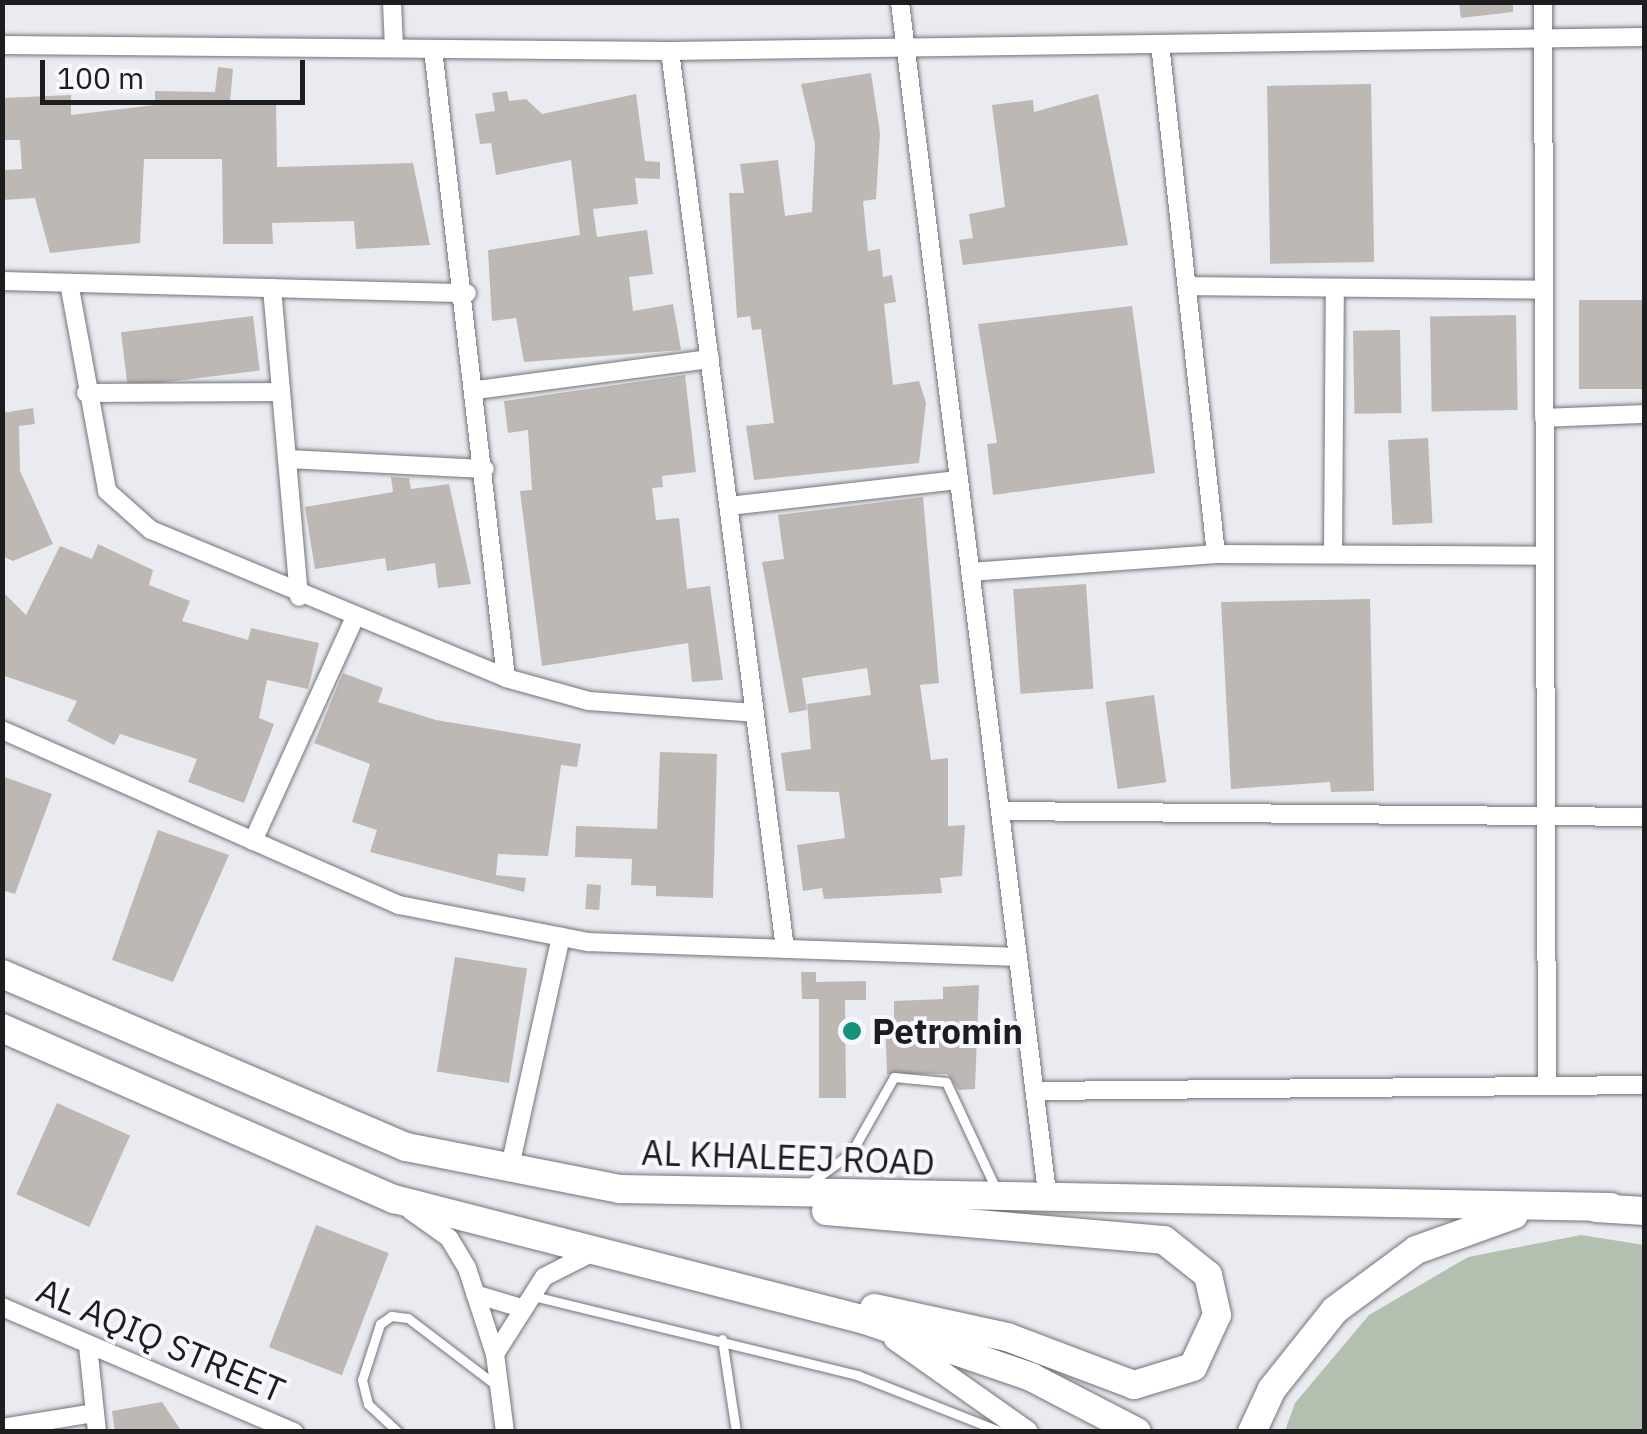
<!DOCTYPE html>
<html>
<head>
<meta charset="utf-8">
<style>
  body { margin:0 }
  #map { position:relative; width:1647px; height:1434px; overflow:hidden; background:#e9ebf1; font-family:"IBM Plex Sans",sans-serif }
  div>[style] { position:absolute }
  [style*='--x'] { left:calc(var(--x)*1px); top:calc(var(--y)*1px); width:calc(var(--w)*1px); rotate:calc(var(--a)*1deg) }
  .green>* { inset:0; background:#b4c0af }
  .building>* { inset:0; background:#bdb8b3; transform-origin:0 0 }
  .roads { filter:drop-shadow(0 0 2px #73747a) drop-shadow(0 0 2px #73747a) }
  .service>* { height:9px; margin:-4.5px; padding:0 4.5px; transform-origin:4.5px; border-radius:4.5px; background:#fff }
  .minor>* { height:18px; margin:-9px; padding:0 9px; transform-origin:9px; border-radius:9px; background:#fff }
  .tertiary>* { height:22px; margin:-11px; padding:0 11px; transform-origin:11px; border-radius:11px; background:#fff }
  .primary>* { height:28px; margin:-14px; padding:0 14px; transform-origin:14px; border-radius:14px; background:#fff }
  .dots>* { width:28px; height:28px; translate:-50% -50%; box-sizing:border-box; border:5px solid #f7f8ff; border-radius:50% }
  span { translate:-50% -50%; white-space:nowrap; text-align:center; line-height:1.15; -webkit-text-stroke:8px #f7f8ff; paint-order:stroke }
  .poi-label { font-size:35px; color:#1c1d1f; font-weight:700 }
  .left { translate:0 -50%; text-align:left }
  .street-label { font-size:35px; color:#1c1d1f }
  .frame { position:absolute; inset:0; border:5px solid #1c1d1f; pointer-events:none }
  .scale { position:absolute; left:40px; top:60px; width:265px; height:45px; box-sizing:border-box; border:5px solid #1c1d1f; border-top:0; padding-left:12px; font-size:30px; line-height:35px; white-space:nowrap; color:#1c1d1f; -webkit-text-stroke:8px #f7f8ff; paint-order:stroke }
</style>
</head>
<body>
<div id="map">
  <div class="green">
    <i style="clip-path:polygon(1581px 1235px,1644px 1245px,1644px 1431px,1285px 1431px,1295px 1403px,1369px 1315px,1468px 1257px)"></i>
  </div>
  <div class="building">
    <i style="clip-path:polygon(1459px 2px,1513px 2px,1513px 12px,1461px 18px)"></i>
    <i style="clip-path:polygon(218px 67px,233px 69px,230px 101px,276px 100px,277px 167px,413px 163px,430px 245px,356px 249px,354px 221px,272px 223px,273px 244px,223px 244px,222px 159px,144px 159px,140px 243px,50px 253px,35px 198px,2px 200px,2px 170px,22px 169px,20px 140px,2px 140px,2px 98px,71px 95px,71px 115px,155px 105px,155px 91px,215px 92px)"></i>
    <i style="clip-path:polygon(871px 73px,880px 133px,876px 199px,863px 201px,868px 251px,880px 249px,883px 277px,892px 275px,896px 302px,884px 304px,893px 385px,919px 381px,926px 403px,919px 463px,754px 480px,746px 426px,774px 423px,761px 329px,752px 330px,750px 316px,737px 318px,729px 193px,744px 193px,740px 164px,778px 160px,785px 216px,812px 212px,815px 144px,801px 84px)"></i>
    <i style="left:1371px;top:84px;width:178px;height:104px;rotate:89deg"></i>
    <i style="clip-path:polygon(507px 91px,509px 101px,526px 99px,542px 114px,636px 94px,645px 161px,660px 162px,660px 179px,635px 178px,638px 204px,593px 209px,597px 237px,647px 230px,653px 274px,629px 277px,633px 311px,673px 304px,681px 350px,524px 362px,516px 318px,492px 321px,488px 250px,580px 235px,571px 160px,496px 175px,491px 143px,480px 144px,475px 114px,495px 111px,492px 93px)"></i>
    <i style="clip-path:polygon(1098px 94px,1128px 245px,963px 265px,959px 240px,973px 238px,969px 214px,1005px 207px,992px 105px,1033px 100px,1034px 112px)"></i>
    <i style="left:1644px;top:300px;width:89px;height:65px;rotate:90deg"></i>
    <i style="clip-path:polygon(1132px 306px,1155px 473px,993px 495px,987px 444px,997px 443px,978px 324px)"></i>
    <i style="left:1516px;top:315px;width:95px;height:86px;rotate:89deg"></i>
    <i style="left:253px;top:316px;width:55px;height:133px;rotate:83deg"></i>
    <i style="left:1400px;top:330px;width:83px;height:47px;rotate:89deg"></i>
    <i style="clip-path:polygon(685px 375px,696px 472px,662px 476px,663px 487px,652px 488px,656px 520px,679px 518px,687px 589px,710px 586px,723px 680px,692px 682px,688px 643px,542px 666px,520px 491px,532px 490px,528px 430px,508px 433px,504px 401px)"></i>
    <i style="clip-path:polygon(33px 408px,35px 424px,19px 426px,20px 471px,53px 544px,13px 561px,2px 556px,2px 413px)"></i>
    <i style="left:1428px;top:438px;width:85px;height:40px;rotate:87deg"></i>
    <i style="clip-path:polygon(391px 477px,409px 478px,411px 489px,449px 484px,471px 584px,438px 588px,435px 563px,387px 571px,385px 558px,315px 569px,305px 507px,393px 492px)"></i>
    <i style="clip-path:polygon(923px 497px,939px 683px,920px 685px,931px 760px,948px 758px,948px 826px,965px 825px,962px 876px,940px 878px,942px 893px,824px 899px,822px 888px,803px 891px,797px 845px,845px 838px,839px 792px,786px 791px,781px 753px,811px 749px,807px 704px,871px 695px,867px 668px,802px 678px,807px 710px,789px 713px,762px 562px,784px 559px,778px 515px)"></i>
    <i style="clip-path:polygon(98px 544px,153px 570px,149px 585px,190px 601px,182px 621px,248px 640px,251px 628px,319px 643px,308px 689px,267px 680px,259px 718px,274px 724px,244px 803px,188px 782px,197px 759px,120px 734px,114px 745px,67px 721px,77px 701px,2px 675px,2px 591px,26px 615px,60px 546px,92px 559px)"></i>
    <i style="left:1086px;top:584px;width:105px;height:73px;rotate:86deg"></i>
    <i style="clip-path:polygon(1370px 599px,1374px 791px,1331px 792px,1330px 782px,1231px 789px,1221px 602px)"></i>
    <i style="clip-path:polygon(343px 673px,383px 688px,378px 702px,436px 720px,581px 744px,577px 767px,561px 765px,548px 856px,498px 854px,496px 875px,526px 878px,524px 892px,370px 852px,377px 830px,352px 822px,370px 764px,314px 743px)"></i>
    <i style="left:1154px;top:695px;width:88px;height:49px;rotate:82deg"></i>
    <i style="clip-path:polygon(660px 752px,717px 754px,713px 898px,656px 896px,656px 886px,631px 885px,632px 859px,575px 857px,576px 826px,657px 829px)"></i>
    <i style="clip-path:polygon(2px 776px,52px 794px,15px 894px,2px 890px)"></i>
    <i style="clip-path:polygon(158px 830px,229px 855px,173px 982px,112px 960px)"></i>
    <i style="left:587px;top:884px;width:14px;height:25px;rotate:4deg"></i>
    <i style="left:455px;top:957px;width:73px;height:116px;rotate:9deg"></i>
    <i style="clip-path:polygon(801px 972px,816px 972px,816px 982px,866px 981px,866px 1000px,845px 1000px,846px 1098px,819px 1098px,819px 999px,802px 999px)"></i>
    <i style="clip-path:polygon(979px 985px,975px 1089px,959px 1090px,947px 1074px,887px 1074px,885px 1020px,894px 1019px,894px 1001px,943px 999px,943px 987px)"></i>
    <i style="left:57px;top:1103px;width:80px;height:100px;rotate:24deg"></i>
    <i style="left:316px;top:1225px;width:78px;height:131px;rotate:21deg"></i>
    <i style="clip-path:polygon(162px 1402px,182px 1432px,115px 1432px,112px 1411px)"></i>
  </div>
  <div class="roads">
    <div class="service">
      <i style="--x:807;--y:1185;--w:54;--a:-36"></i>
      <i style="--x:851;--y:1153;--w:87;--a:-60.5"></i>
      <i style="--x:894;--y:1077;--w:52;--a:5.5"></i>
      <i style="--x:946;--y:1082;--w:118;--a:65"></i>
      <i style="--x:533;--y:1296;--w:333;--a:13.7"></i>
      <i style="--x:857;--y:1375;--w:156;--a:21.5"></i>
      <i style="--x:722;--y:1339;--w:94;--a:81.4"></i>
      <i style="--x:398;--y:1432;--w:41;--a:-137"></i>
      <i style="--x:368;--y:1404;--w:25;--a:-104"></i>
      <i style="--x:362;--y:1380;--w:59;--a:-72.2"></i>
      <i style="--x:380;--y:1324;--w:14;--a:-36"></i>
      <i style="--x:391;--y:1316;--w:17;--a:7"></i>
      <i style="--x:408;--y:1318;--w:112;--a:37.4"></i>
    </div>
    <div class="minor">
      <i style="--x:392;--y:2;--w:46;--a:87.5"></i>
      <i style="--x:900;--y:2;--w:1208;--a:82.96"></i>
      <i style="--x:1543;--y:2;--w:1084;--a:89.79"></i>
      <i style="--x:1160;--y:44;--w:513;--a:83.73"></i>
      <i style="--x:2;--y:45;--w:668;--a:0.51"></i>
      <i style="--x:670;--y:51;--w:974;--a:-0.82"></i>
      <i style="--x:433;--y:49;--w:633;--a:83.38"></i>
      <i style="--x:670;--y:51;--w:905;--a:82.7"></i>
      <i style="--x:2;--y:281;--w:465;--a:1.5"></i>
      <i style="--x:69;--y:283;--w:211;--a:79.6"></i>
      <i style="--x:107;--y:491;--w:59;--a:41.6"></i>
      <i style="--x:151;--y:530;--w:385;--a:22.6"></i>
      <i style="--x:506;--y:678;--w:86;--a:15.5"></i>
      <i style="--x:589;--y:701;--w:166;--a:4.1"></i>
      <i style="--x:1187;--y:286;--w:357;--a:0.6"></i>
      <i style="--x:272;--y:288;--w:310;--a:85"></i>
      <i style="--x:477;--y:390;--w:235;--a:-7.6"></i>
      <i style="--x:86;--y:393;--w:195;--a:-0.3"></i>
      <i style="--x:1544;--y:418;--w:100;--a:-2.3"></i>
      <i style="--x:287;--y:459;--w:198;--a:2.9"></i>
      <i style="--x:729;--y:506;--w:230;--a:-6.5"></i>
      <i style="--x:1333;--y:554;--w:266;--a:-89.6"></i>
      <i style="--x:970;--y:572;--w:247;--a:-4.2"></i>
      <i style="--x:1216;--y:554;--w:329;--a:0.3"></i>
      <i style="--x:2;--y:730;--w:434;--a:23.8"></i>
      <i style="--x:399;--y:905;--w:193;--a:11.1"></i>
      <i style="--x:588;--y:942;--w:430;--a:2"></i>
      <i style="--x:1000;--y:811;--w:644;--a:0.53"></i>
      <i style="--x:253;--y:841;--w:244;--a:-65.5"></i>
      <i style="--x:1035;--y:1091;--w:609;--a:-0.56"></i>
      <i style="--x:509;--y:1171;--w:240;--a:-77.5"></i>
      <i style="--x:411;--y:1211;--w:47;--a:35.4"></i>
      <i style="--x:449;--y:1238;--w:35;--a:59"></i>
      <i style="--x:467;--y:1268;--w:90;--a:72"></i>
      <i style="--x:495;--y:1354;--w:79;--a:82.7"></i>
      <i style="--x:475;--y:1294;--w:48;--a:16.9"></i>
      <i style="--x:2;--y:1307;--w:318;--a:23.2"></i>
      <i style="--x:88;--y:1346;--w:86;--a:84"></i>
      <i style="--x:495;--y:1354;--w:91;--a:-57.5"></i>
      <i style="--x:544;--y:1277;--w:57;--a:-27"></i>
      <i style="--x:2;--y:1428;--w:94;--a:-9.2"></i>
    </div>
    <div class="tertiary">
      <i style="--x:895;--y:1339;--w:161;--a:35.2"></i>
    </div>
    <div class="primary">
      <i style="--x:2;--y:974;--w:439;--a:23.2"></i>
      <i style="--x:406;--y:1147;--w:218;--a:11.1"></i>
      <i style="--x:620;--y:1189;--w:991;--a:1.04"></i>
      <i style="--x:2;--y:1028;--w:428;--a:23.6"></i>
      <i style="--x:394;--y:1199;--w:483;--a:14.4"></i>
      <i style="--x:862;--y:1319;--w:179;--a:18.9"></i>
      <i style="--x:1031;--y:1377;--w:119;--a:27.4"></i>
      <i style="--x:1596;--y:1208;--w:48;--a:3.6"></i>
      <i style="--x:826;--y:1211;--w:339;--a:4.9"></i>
      <i style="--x:1164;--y:1240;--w:56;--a:38.5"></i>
      <i style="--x:1208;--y:1275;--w:41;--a:77.3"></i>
      <i style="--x:1217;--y:1315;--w:57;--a:114.8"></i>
      <i style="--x:1193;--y:1367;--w:62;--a:163"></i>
      <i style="--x:1134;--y:1385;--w:136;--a:-159.3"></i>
      <i style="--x:1007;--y:1337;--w:136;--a:-167.7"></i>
      <i style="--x:1252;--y:1432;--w:47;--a:-65.1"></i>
      <i style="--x:1272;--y:1389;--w:101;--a:-51.4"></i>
      <i style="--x:1335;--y:1310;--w:101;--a:-36.5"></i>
      <i style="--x:1416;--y:1250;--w:104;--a:-19.7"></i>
    </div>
  </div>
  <div class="dots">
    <i style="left:852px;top:1031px;background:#159278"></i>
  </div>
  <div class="poi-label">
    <span class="left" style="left:872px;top:1031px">Petromin</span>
  </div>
  <div class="street-label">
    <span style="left:788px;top:1157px;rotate:2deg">AL KHALEEJ ROAD</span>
    <span style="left:161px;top:1340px;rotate:23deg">AL AQIQ STREET</span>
  </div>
  <div class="frame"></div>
  <div class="scale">100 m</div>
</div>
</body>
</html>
